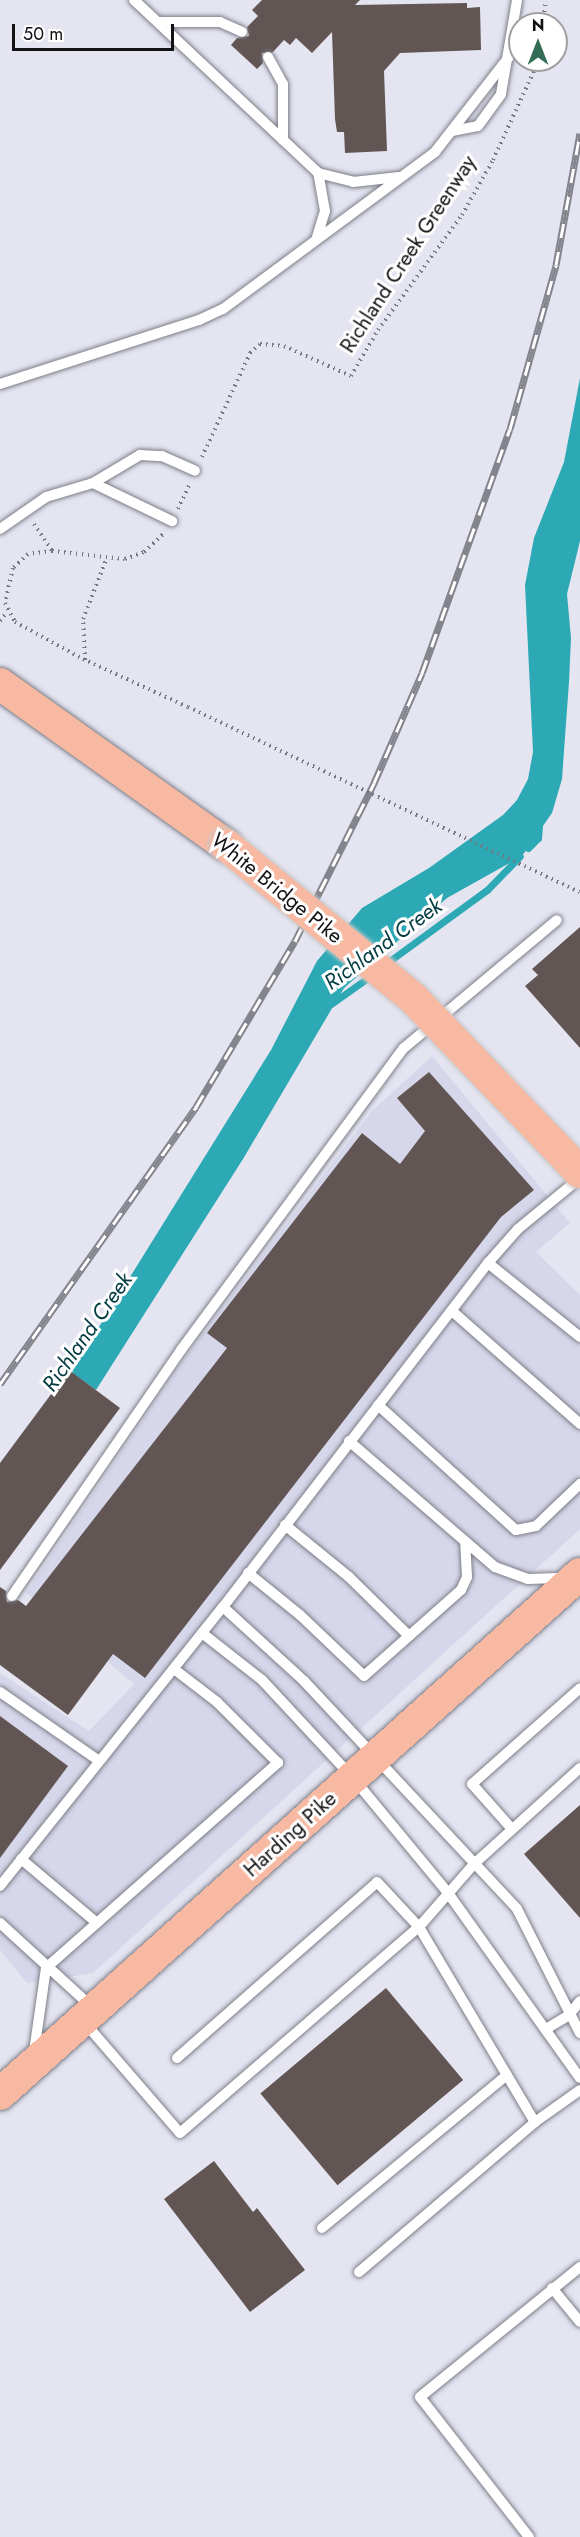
<!DOCTYPE html>
<html>
<head>
<meta charset="utf-8">
<style>
  body { margin:0 }
  #map { position:relative; width:580px; height:2537px; overflow:hidden; background:#e4e5f1; font-family:Jost,sans-serif }
  div>[style] { position:absolute }
  [style*='--x'] { left:calc(var(--x)*1px); top:calc(var(--y)*1px); width:calc(var(--w)*1px); rotate:calc(var(--a)*1deg) }
  .built>* { inset:0; background:#d6d7ea }
  .water>* { inset:0; background:#2da9b6 }
  .stream>* { height:7px; margin:-3.5px; padding:0 3.5px; transform-origin:3.5px; border-radius:3.5px; background:#2da9b6 }
  .building>* { inset:0; background:#625654; transform-origin:0 0 }
  .path>* { height:4px; margin-top:-2px; transform-origin:0; background:repeating-linear-gradient(90deg,#75767e 0 1.5px,transparent 0 6px) }
  .roads { filter:drop-shadow(0 0 2px #7d7e88) drop-shadow(0 0 2px #7d7e88) }
  .service>* { height:10px; margin:-5px; padding:0 5px; transform-origin:5px; border-radius:5px; background:#fff }
  .primary>* { height:32px; margin:-16px; padding:0 16px; transform-origin:16px; border-radius:16px; background:#f7b9a2 }
  .rail>* { height:7px; margin-top:-3.5px; transform-origin:0; background:repeating-linear-gradient(90deg,#fff 0 14px,#83848c 0 28px); box-sizing:border-box; border-block:2px solid #83848c }
  .path-bridge>* { height:4px; margin-top:-2px; transform-origin:0; background:repeating-linear-gradient(90deg,#75767e 0 1.5px,transparent 0 6px) }
  .bridges { filter:drop-shadow(0 0 2px #c6c6c7) drop-shadow(0 0 2px #c6c6c7) }
  .primary-bridge>* { height:32px; margin:-16px; padding:0 16px; transform-origin:16px; border-radius:16px; background:#f7b9a2 }
  span { translate:-50% -50%; white-space:nowrap; text-align:center; line-height:1.15; -webkit-text-stroke:6px #fff; paint-order:stroke }
  .street-label { font-size:21px; color:#121216 }
  .water-label { font-size:22px; color:#033c42; font-style:italic }
  .north { position:absolute; left:508px; top:12px; width:60px; height:60px; box-sizing:border-box; background:#fff; border:2px solid #a0a0a2; border-radius:50%; rotate:0deg; font-size:16px; font-weight:700; line-height:24px; text-align:center; color:#121216 }
  .north::after { content:''; display:block; margin:auto; width:21px; height:27px; background:#346d56; clip-path:polygon(50% 0,100% 100%,50% 72%,0 100%) }
  .scale { position:absolute; left:12px; top:24px; width:162px; height:27px; box-sizing:border-box; border:3px solid #121216; border-top:0; padding-left:8px; font-size:18px; line-height:21px; white-space:nowrap; color:#121216; -webkit-text-stroke:4px #fff; paint-order:stroke }
</style>
</head>
<body>
<div id="map">
  <div class="built">
    <i style="clip-path:polygon(432px 1056px,570px 1223px,536px 1252px,580px 1295px,580px 1529px,93px 1973px,27px 1983px,0 1950px,0 1673px,89px 1731px,134px 1684px,26px 1593px,183px 1360px,372px 1111px)"></i>
  </div>
  <div class="water">
    <i style="clip-path:polygon(580px 378px,580px 541px,567px 594px,571px 638px,569px 682px,562px 779px,552px 813px,522px 856px,447px 898px,344px 988px,243px 1159px,96px 1390px,71px 1372px,271px 1050px,317px 961px,362px 908px,429px 868px,503px 815px,517px 800px,528px 779px,533px 752px,525px 585px,534px 538px,564px 462px)"></i>
  </div>
  <div class="stream">
    <i style="--x:528;--y:848;--w:14;--a:-45"></i>
    <i style="--x:538;--y:838;--w:11;--a:-85"></i>
    <i style="--x:384;--y:965;--w:127;--a:-36.1"></i>
    <i style="--x:487;--y:890;--w:47;--a:-45.9"></i>
    <i style="--x:331;--y:1004;--w:52;--a:-35.5"></i>
  </div>
  <div class="building">
    <i style="clip-path:polygon(262px 0,360px 0,355px 5px,467px 3px,467px 8px,480px 7px,481px 50px,400px 53px,384px 71px,387px 151px,345px 153px,344px 132px,337px 132px,335px 119px,332px 32px,312px 53px,296px 38px,290px 45px,284px 40px,273px 52px,262px 53px,263px 63px,257px 69px,231px 45px,237px 38px,249px 36px,247px 27px,258px 16px,252px 10px)"></i>
    <i style="clip-path:polygon(580px 927px,580px 1048px,525px 986px,538px 975px,532px 969px)"></i>
    <i style="clip-path:polygon(429px 1072px,534px 1190px,501px 1217px,145px 1678px,113px 1654px,68px 1715px,0 1665px,0 1587px,6px 1591px,7px 1602px,18px 1600px,26px 1606px,227px 1348px,207px 1333px,362px 1133px,400px 1164px,425px 1131px,397px 1098px)"></i>
    <i style="clip-path:polygon(69px 1370px,120px 1408px,0 1570px,0 1463px)"></i>
    <i style="clip-path:polygon(0 1716px,68px 1766px,0 1858px)"></i>
    <i style="clip-path:polygon(580px 1805px,580px 1918px,524px 1854px)"></i>
    <i style="left:386px;top:1988px;width:120px;height:164px;rotate:50deg"></i>
    <i style="clip-path:polygon(214px 2161px,253px 2212px,257px 2208px,305px 2270px,250px 2312px,164px 2199px)"></i>
  </div>
  <div class="path">
    <i style="--x:543;--y:24;--w:24;--a:-83"></i>
    <i style="--x:202;--y:457;--w:115;--a:-65.2"></i>
    <i style="--x:250;--y:353;--w:13;--a:-42"></i>
    <i style="--x:260;--y:344;--w:24;--a:5"></i>
    <i style="--x:284;--y:346;--w:73;--a:24.1"></i>
    <i style="--x:351;--y:376;--w:53;--a:-59.6"></i>
    <i style="--x:378;--y:330;--w:142;--a:-53.9"></i>
    <i style="--x:462;--y:215;--w:63;--a:-60.6"></i>
    <i style="--x:493;--y:160;--w:110;--a:-65.3"></i>
    <i style="--x:178;--y:509;--w:29;--a:-65"></i>
    <i style="--x:34;--y:524;--w:32;--a:56"></i>
    <i style="--x:52;--y:551;--w:24;--a:173"></i>
    <i style="--x:28;--y:554;--w:21;--a:137"></i>
    <i style="--x:13;--y:568;--w:36;--a:103"></i>
    <i style="--x:5;--y:603;--w:21;--a:62"></i>
    <i style="--x:15;--y:622;--w:77;--a:28.6"></i>
    <i style="--x:83;--y:659;--w:115;--a:24.6"></i>
    <i style="--x:52;--y:551;--w:73;--a:6.3"></i>
    <i style="--x:125;--y:559;--w:20;--a:-20"></i>
    <i style="--x:144;--y:552;--w:26;--a:-43"></i>
    <i style="--x:0;--y:621;--w:11;--a:-52"></i>
    <i style="--x:85;--y:660;--w:41;--a:-92.8"></i>
    <i style="--x:83;--y:619;--w:63;--a:-68.7"></i>
  </div>
  <div class="roads">
    <div class="service">
      <i style="--x:134;--y:0;--w:253;--a:43.2"></i>
      <i style="--x:318;--y:173;--w:36;--a:14"></i>
      <i style="--x:353;--y:182;--w:46;--a:-6.2"></i>
      <i style="--x:158;--y:22;--w:62;--a:0"></i>
      <i style="--x:220;--y:22;--w:24;--a:24"></i>
      <i style="--x:268;--y:57;--w:31;--a:61"></i>
      <i style="--x:283;--y:84;--w:56;--a:90"></i>
      <i style="--x:452;--y:131;--w:26;--a:-11"></i>
      <i style="--x:478;--y:126;--w:39;--a:-54"></i>
      <i style="--x:501;--y:94;--w:95;--a:-80.3"></i>
      <i style="--x:317;--y:237;--w:27;--a:-73"></i>
      <i style="--x:325;--y:211;--w:39;--a:-100"></i>
      <i style="--x:0;--y:384;--w:209;--a:-17.8"></i>
      <i style="--x:199;--y:320;--w:26;--a:-25"></i>
      <i style="--x:223;--y:309;--w:264;--a:-36.5"></i>
      <i style="--x:435;--y:152;--w:120;--a:-52.1"></i>
      <i style="--x:93;--y:483;--w:88;--a:25.7"></i>
      <i style="--x:0;--y:529;--w:56;--a:-34.8"></i>
      <i style="--x:46;--y:497;--w:49;--a:-16.6"></i>
      <i style="--x:93;--y:483;--w:55;--a:-30.8"></i>
      <i style="--x:140;--y:455;--w:22;--a:3"></i>
      <i style="--x:162;--y:456;--w:36;--a:24"></i>
      <i style="--x:488;--y:1263;--w:118;--a:38.8"></i>
      <i style="--x:452;--y:1311;--w:171;--a:41.4"></i>
      <i style="--x:378;--y:1405;--w:186;--a:42.2"></i>
      <i style="--x:516;--y:1530;--w:20;--a:-11"></i>
      <i style="--x:536;--y:1526;--w:61;--a:-43.7"></i>
      <i style="--x:349;--y:1441;--w:193;--a:40.8"></i>
      <i style="--x:495;--y:1567;--w:35;--a:20"></i>
      <i style="--x:528;--y:1579;--w:37;--a:-2"></i>
      <i style="--x:285;--y:1525;--w:82;--a:39.1"></i>
      <i style="--x:349;--y:1577;--w:84;--a:44.5"></i>
      <i style="--x:248;--y:1573;--w:67;--a:38.9"></i>
      <i style="--x:300;--y:1615;--w:88;--a:43.6"></i>
      <i style="--x:364;--y:1676;--w:130;--a:-41.6"></i>
      <i style="--x:461;--y:1590;--w:14;--a:-65"></i>
      <i style="--x:467;--y:1577;--w:35;--a:-93"></i>
      <i style="--x:12;--y:1596;--w:298;--a:-55.5"></i>
      <i style="--x:181;--y:1350;--w:375;--a:-53.6"></i>
      <i style="--x:404;--y:1048;--w:199;--a:-39.9"></i>
      <i style="--x:223;--y:1607;--w:110;--a:42.4"></i>
      <i style="--x:304;--y:1681;--w:312;--a:46.9"></i>
      <i style="--x:517;--y:1909;--w:139;--a:63.1"></i>
      <i style="--x:202;--y:1633;--w:76;--a:38.1"></i>
      <i style="--x:262;--y:1680;--w:134;--a:47.1"></i>
      <i style="--x:353;--y:1778;--w:149;--a:50.4"></i>
      <i style="--x:448;--y:1893;--w:227;--a:54.5"></i>
      <i style="--x:0;--y:1692;--w:119;--a:34.8"></i>
      <i style="--x:512;--y:1829;--w:60;--a:-131.6"></i>
      <i style="--x:472;--y:1784;--w:144;--a:-41.6"></i>
      <i style="--x:21;--y:1859;--w:99;--a:40.1"></i>
      <i style="--x:0;--y:1886;--w:357;--a:-51.4"></i>
      <i style="--x:223;--y:1607;--w:434;--a:-52.4"></i>
      <i style="--x:488;--y:1263;--w:45;--a:-48.6"></i>
      <i style="--x:518;--y:1229;--w:80;--a:-39.4"></i>
      <i style="--x:0;--y:1923;--w:126;--a:42.4"></i>
      <i style="--x:85;--y:2023;--w:145;--a:49.2"></i>
      <i style="--x:180;--y:2133;--w:316;--a:-40.8"></i>
      <i style="--x:419;--y:1927;--w:84;--a:-48.9"></i>
      <i style="--x:474;--y:1864;--w:143;--a:-42.2"></i>
      <i style="--x:546;--y:2029;--w:26;--a:-31"></i>
      <i style="--x:568;--y:2016;--w:19;--a:-51"></i>
      <i style="--x:34;--y:2052;--w:85;--a:-81.9"></i>
      <i style="--x:46;--y:1968;--w:310;--a:-41.5"></i>
      <i style="--x:278;--y:1763;--w:86;--a:-135"></i>
      <i style="--x:217;--y:1702;--w:54;--a:-142.5"></i>
      <i style="--x:177;--y:2058;--w:266;--a:-41.3"></i>
      <i style="--x:377;--y:1882;--w:62;--a:47"></i>
      <i style="--x:419;--y:1927;--w:227;--a:59.3"></i>
      <i style="--x:535;--y:2122;--w:55;--a:-35.4"></i>
      <i style="--x:322;--y:2228;--w:240;--a:-39.6"></i>
      <i style="--x:359;--y:2272;--w:231;--a:-40.4"></i>
      <i style="--x:552;--y:2288;--w:44;--a:50.5"></i>
      <i style="--x:529;--y:2537;--w:177;--a:-127.9"></i>
      <i style="--x:420;--y:2397;--w:206;--a:-39.1"></i>
    </div>
    <div class="primary">
      <i style="--x:0;--y:684;--w:277;--a:35.5"></i>
      <i style="--x:0;--y:2094;--w:779;--a:-41.88"></i>
    </div>
  </div>
  <div class="rail">
    <i style="--x:0;--y:1384;--w:339;--a:-54.7"></i>
    <i style="--x:196;--y:1107;--w:193;--a:-59.2"></i>
    <i style="--x:295;--y:941;--w:177;--a:-63.4"></i>
    <i style="--x:374;--y:783;--w:120;--a:-66.4"></i>
    <i style="--x:422;--y:673;--w:259;--a:-70.2"></i>
    <i style="--x:510;--y:429;--w:170;--a:-74.3"></i>
    <i style="--x:556;--y:265;--w:134;--a:-79.7"></i>
  </div>
  <div class="path-bridge">
    <i style="--x:188;--y:707;--w:433;--a:25.3"></i>
  </div>
  <div class="bridges">
    <div class="primary-bridge">
      <i style="--x:226;--y:845;--w:242;--a:39.3"></i>
      <i style="--x:413;--y:998;--w:241;--a:46.2"></i>
    </div>
  </div>
  <div class="street-label">
    <span style="left:408px;top:254px;rotate:-57deg">Richland Creek Greenway</span>
    <span style="left:277px;top:888px;rotate:39deg">White Bridge Pike</span>
    <span style="left:290px;top:1834px;rotate:-42deg">Harding Pike</span>
  </div>
  <div class="water-label">
    <span style="left:383px;top:944px;rotate:-36deg">Richland Creek</span>
    <span style="left:87px;top:1332px;rotate:-55deg">Richland Creek</span>
  </div>
  <div class="north">N</div>
  <div class="scale">50 m</div>
</div>
</body>
</html>
